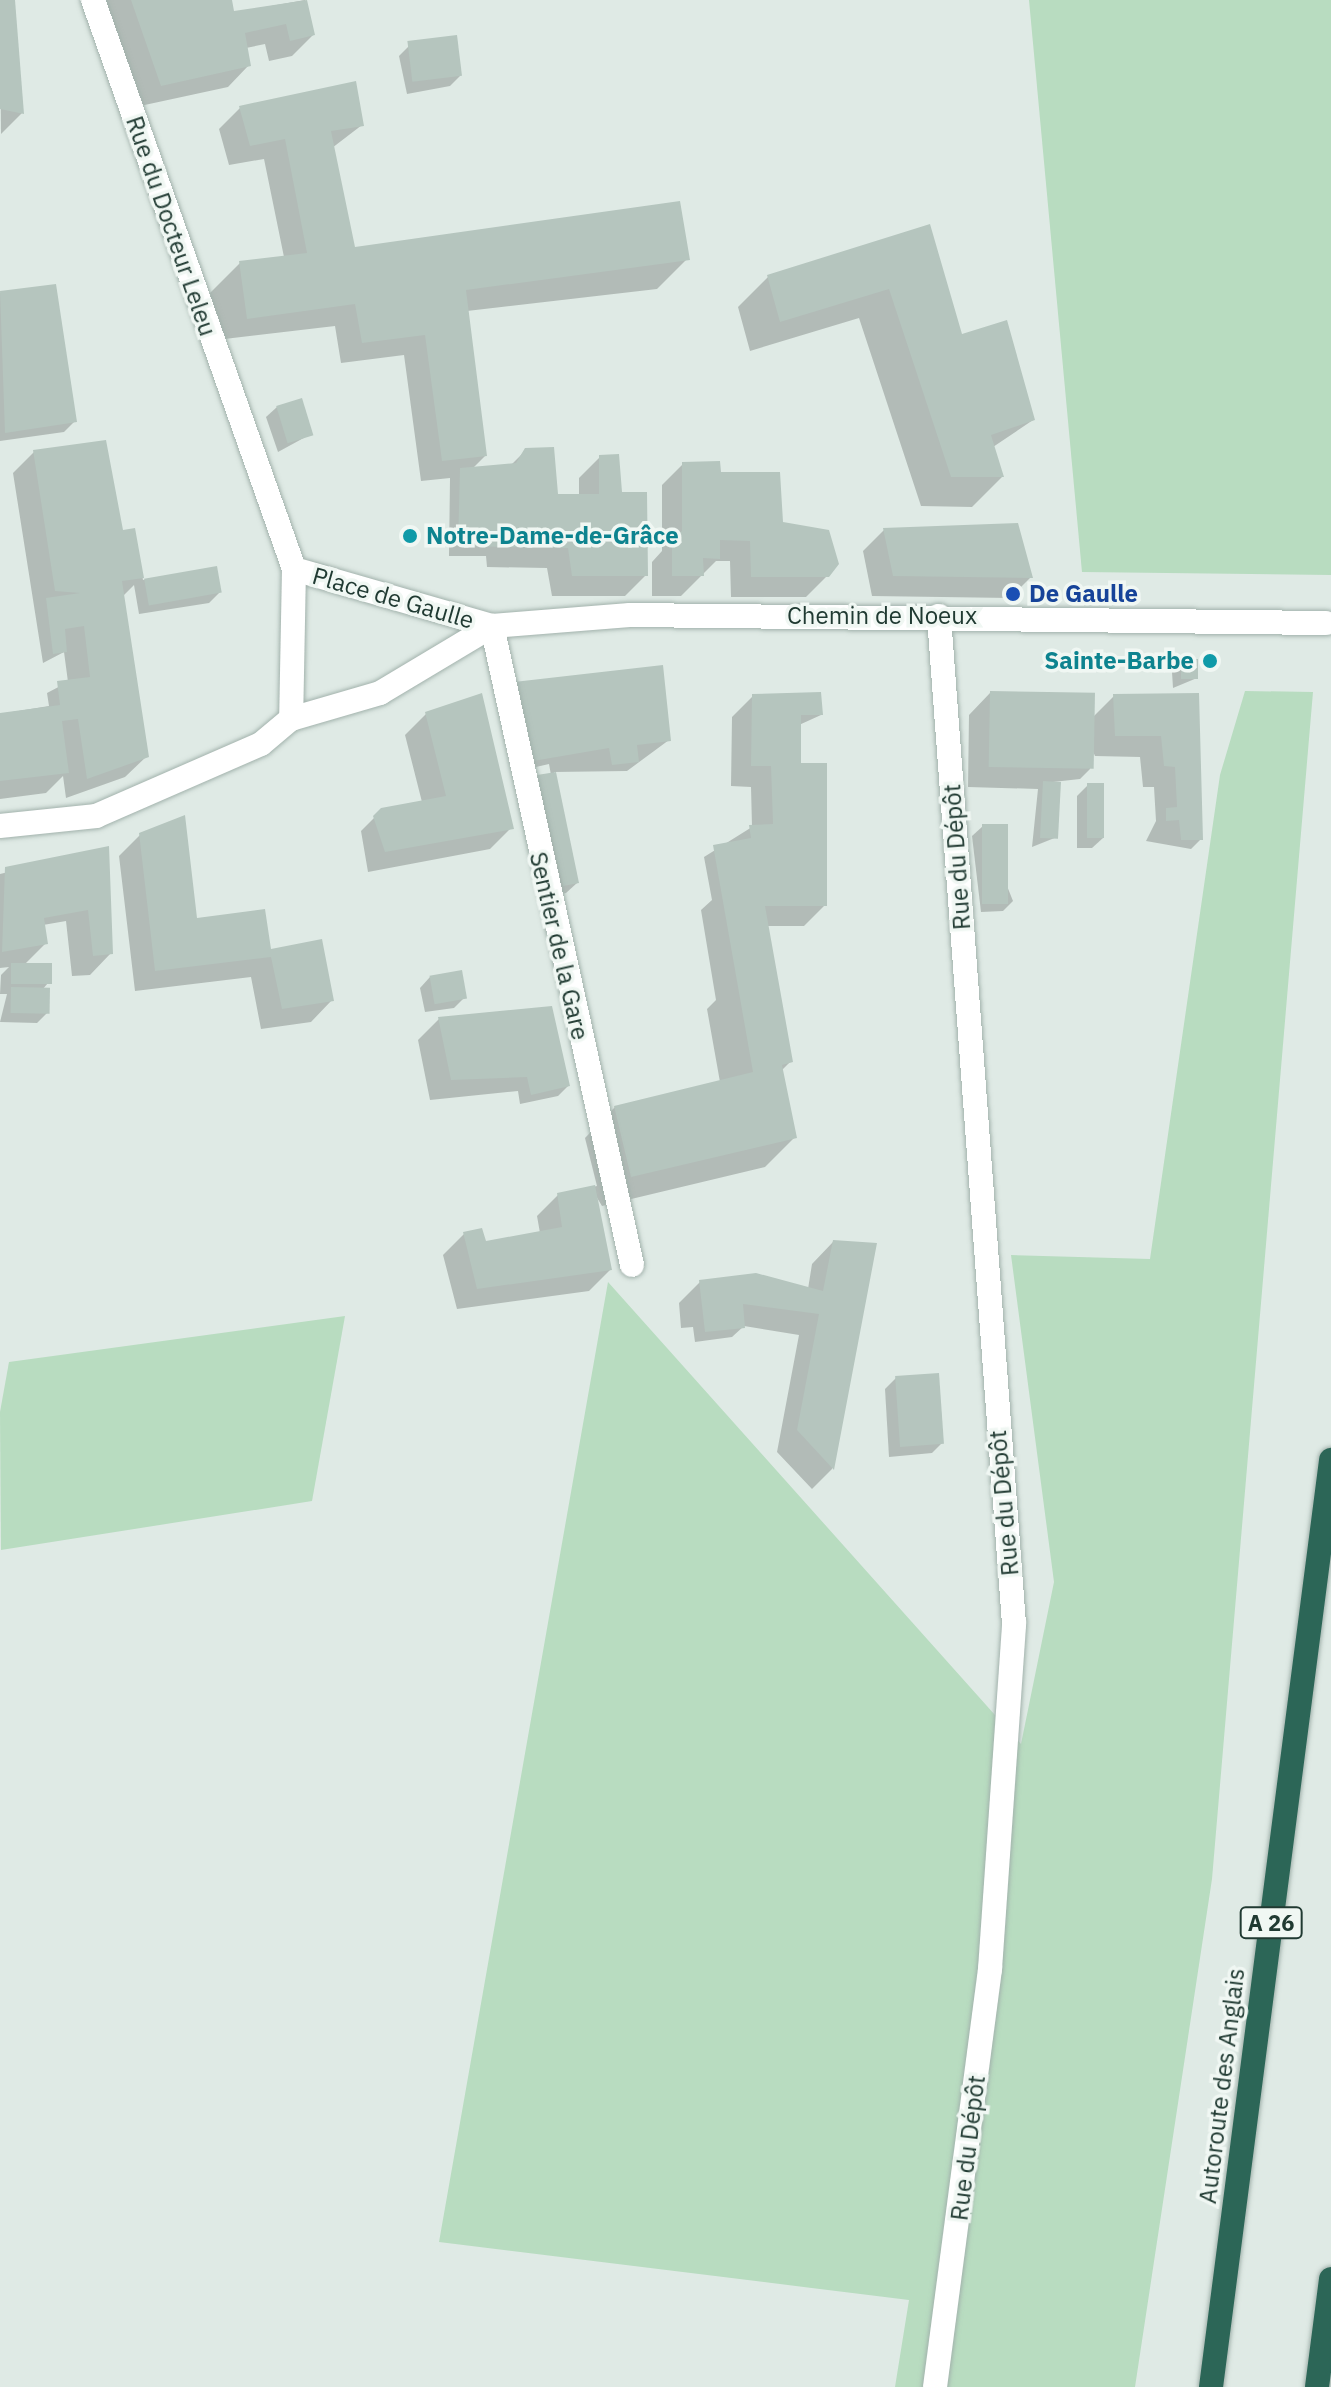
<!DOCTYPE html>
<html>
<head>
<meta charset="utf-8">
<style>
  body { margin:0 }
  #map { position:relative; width:1331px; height:2387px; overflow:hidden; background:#dfeae5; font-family:"IBM Plex Sans",sans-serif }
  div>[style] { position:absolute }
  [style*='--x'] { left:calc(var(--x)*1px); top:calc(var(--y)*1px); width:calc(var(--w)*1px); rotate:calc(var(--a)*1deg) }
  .green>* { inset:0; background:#b8dcc0 }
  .shadow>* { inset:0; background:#0003 }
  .building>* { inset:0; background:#b5c5be; transform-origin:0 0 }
  .roads { filter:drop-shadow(0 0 2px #a2b2ac) drop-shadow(0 0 2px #a2b2ac) }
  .lane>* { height:24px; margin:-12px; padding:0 12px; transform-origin:12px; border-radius:12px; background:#fff }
  .street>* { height:24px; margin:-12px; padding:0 12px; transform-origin:12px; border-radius:12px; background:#fff }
  .secondary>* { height:24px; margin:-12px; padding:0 12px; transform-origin:12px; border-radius:12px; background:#fff }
  .highway>* { height:24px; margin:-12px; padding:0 12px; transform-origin:12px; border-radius:12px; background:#2c6657 }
  .dots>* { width:22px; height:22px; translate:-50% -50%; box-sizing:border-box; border:4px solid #f0f7f3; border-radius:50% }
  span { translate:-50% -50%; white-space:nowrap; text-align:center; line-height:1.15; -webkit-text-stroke:7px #f0f7f3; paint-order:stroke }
  .shield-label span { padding:2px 6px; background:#f0f7f3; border:2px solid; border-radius:6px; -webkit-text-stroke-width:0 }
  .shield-label { font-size:22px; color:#203a32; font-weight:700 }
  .street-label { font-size:24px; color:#203a32 }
  .culture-label { font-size:24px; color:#0d838f; font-weight:700 }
  .left { translate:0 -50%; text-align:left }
  .right { translate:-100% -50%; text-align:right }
  .transit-label { font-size:24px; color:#164399; font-weight:700 }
</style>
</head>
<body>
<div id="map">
  <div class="green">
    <i style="clip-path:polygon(1029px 0,1331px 0,1331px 575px,1082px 572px)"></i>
    <i style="clip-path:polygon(1245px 691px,1313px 692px,1212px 1879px,1135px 2387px,895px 2387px,909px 2300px,439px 2242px,608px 1282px,1021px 1744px,1054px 1582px,1011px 1255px,1150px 1259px,1220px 775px)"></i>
    <i style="clip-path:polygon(345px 1316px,312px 1501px,1px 1550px,0 1412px,9px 1362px)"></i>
  </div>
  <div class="shadow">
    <i style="clip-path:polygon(0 0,13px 0,22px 113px,1px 134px)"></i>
    <i style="clip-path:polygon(103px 0,230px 0,232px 13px,305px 0,313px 35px,292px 56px,269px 61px,265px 44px,246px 48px,249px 65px,228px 87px,140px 106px)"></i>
    <i style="clip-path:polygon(409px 46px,460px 76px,450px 86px,407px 94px,399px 56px)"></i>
    <i style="clip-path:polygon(240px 108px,362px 125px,332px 148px,353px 248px,687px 259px,657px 289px,467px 311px,485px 456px,472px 469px,511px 465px,526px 450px,557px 496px,579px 496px,579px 478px,600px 457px,620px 494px,646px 575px,625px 596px,552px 596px,547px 568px,487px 567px,486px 556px,449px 556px,450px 478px,421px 481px,404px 355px,341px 363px,335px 326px,216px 340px,210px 293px,240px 263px,284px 257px,264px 159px,229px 165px,219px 129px)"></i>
    <i style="clip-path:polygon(928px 226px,961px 336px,1033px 420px,993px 447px,1002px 477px,972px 507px,921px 506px,859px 318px,750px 351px,738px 307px,768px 277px)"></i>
    <i style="clip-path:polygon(54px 286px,75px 421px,64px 432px,0 441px,0 293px)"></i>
    <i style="clip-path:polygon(277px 407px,311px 434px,278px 452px,266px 417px)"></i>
    <i style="clip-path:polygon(34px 452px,121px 532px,133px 530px,143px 580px,215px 568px,220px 592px,209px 603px,139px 614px,134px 585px,122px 597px,147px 756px,125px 777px,66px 798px,63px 776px,46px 793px,0 799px,0 714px,49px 706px,47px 693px,68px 682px,64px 652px,43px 663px,13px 473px)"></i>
    <i style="clip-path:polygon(683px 464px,719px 474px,828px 575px,806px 597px,731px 597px,730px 561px,716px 561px,681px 596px,652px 596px,652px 562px,662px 551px,662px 485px)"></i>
    <i style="clip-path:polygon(884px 530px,1031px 577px,1010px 598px,872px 596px,863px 551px)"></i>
    <i style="clip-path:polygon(1182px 661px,1197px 678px,1173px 688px,1172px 672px)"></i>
    <i style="clip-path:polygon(990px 693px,1092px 718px,1114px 696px,1198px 695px,1201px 839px,1191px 849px,1146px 841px,1156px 821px,1154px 787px,1143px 787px,1140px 757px,1095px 756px,1091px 747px,1090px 769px,1080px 779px,1044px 783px,1057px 837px,1032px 847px,1038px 789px,968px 787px,969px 715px)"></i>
    <i style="clip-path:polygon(505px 694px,669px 740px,627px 771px,554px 772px,577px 883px,566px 893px,553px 896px,527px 788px,551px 775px,549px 764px,523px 770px)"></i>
    <i style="clip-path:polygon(753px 696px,821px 715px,799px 725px,799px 765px,825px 905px,804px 926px,766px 926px,790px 1062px,781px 1071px,795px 1137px,765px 1167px,602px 1206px,596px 1196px,610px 1270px,589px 1291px,457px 1309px,443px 1255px,464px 1234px,484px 1243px,540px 1233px,537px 1216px,558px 1195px,597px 1186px,585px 1138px,615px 1107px,720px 1082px,707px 1009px,716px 1000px,701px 910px,712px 900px,704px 857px,752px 827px,751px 787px,731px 786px,732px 717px)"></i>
    <i style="clip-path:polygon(426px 714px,511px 828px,490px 849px,368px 872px,361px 831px,382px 810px,422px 802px,405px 735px)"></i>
    <i style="clip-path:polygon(1088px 785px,1103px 838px,1092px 848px,1077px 848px,1077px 796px)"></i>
    <i style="clip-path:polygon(983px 826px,1013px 901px,1003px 911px,981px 912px,972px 836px)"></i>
    <i style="clip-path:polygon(140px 835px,196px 921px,269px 951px,332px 1000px,311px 1022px,261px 1029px,251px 977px,135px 991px,119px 856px)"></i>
    <i style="clip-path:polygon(108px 848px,111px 953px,90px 975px,72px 976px,66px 921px,43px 925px,46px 943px,24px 965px,48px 983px,42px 990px,48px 1012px,37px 1023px,0 1022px,7px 994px,0 994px,1px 975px,9px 967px,0 968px,0 874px)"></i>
    <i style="clip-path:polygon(430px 977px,464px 998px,454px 1008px,425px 1012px,420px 988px)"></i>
    <i style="clip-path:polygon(439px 1019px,568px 1086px,558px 1096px,520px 1104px,518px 1091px,430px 1100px,418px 1040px)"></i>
    <i style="clip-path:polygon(833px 1242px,875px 1245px,832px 1469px,812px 1489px,777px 1452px,799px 1335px,744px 1326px,732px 1337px,695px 1342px,693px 1327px,681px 1328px,679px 1303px,700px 1282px,808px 1289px,812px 1264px)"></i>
    <i style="clip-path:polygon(896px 1378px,942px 1443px,932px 1453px,889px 1457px,885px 1389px)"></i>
  </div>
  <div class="building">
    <i style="clip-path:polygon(0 0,15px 0,24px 114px,0 109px)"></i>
    <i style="clip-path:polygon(131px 0,232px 0,234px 11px,307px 0,315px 35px,290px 41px,286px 24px,245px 33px,251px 66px,161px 86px)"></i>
    <i style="left:457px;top:35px;width:41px;height:50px;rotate:83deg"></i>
    <i style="clip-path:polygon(356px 81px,364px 126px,331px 131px,355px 247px,680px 201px,690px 260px,466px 290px,487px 456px,442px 461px,425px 335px,362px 343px,355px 304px,247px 319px,239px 261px,307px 253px,285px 139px,250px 146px,239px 106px)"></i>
    <i style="clip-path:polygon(930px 224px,962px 334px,1007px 320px,1035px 420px,991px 435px,1004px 477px,951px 477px,889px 289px,780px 322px,767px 275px)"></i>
    <i style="clip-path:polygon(56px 284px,77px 422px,5px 433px,0 291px)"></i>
    <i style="left:302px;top:398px;width:39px;height:27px;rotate:73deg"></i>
    <i style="clip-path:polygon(106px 440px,123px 530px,135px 528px,144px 578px,122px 581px,149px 757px,87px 779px,78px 719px,62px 721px,69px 773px,0 781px,0 713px,60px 705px,57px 681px,90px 677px,84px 626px,65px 629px,67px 652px,53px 654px,46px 598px,80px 593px,55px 591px,33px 450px)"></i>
    <i style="clip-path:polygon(554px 447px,558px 494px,599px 494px,599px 455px,619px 454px,622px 492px,647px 492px,648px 576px,572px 576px,568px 548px,458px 546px,460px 468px,516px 463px,525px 448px)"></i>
    <i style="clip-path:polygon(720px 461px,721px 472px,780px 472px,783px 522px,829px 530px,839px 564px,829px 577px,751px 577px,750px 541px,720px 540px,720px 559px,703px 558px,704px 576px,672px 576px,672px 538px,682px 531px,682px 462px)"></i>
    <i style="clip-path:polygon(1018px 523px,1033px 578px,893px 576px,883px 528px)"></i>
    <i style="left:217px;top:566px;width:27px;height:74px;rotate:80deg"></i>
    <i style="left:1181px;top:659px;width:17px;height:20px"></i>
    <i style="clip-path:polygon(663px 665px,671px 741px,637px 745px,639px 762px,612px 765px,609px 748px,533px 761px,514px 682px)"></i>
    <i style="left:990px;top:691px;width:105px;height:76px;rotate:1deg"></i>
    <i style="clip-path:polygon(821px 692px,823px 715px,801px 715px,801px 763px,827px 763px,827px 906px,765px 906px,793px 1062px,782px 1065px,797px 1138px,631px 1177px,614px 1106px,753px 1072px,713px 845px,751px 838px,749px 825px,773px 824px,771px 766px,751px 766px,752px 694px)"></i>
    <i style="clip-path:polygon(482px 693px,514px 829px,385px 852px,373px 816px,381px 808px,446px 796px,425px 712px)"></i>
    <i style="clip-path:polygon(1199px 693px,1203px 840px,1181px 840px,1179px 820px,1166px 821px,1166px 808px,1177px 807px,1175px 767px,1164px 766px,1161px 736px,1115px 736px,1113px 694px)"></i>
    <i style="clip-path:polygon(556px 772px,579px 883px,563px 886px,537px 775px)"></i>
    <i style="left:1043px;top:781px;width:18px;height:57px;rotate:3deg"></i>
    <i style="left:1087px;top:783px;width:17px;height:55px"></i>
    <i style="clip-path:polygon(185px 815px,197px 918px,265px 909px,271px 949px,322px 939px,334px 1001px,282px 1009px,271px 957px,155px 971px,139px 833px)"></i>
    <i style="left:982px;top:824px;width:26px;height:80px"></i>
    <i style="clip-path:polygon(109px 846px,113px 954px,93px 956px,88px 910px,44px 918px,48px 944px,2px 952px,5px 867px)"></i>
    <i style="left:11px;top:963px;width:41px;height:21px"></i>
    <i style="left:462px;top:970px;width:29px;height:33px;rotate:80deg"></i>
    <i style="left:11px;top:987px;width:39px;height:26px;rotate:1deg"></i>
    <i style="clip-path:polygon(552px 1006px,570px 1086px,531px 1095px,527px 1077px,451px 1080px,438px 1017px)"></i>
    <i style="clip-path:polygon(595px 1185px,612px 1270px,477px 1289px,463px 1232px,482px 1228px,486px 1241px,562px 1227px,557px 1193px)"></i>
    <i style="clip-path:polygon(833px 1240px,877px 1243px,834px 1470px,797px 1430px,819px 1314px,743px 1304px,745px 1328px,705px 1332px,699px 1280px,756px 1273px,823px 1291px)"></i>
    <i style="left:939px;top:1373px;width:71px;height:44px;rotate:86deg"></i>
  </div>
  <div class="roads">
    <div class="lane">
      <i style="--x:492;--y:626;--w:654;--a:77.64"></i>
    </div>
    <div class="street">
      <i style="--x:935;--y:2387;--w:422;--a:-82.5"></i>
      <i style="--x:990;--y:1969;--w:346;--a:-86"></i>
      <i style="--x:1014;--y:1624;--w:1011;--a:-94.26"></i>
    </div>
    <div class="secondary">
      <i style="--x:93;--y:0;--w:603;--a:70.54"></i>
      <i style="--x:294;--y:569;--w:150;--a:91.1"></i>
      <i style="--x:294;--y:569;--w:206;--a:16.1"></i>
      <i style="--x:492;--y:626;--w:138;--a:-4.6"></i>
      <i style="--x:630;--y:615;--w:696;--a:0.66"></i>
      <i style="--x:0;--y:826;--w:97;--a:-5.9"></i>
      <i style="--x:96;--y:816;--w:180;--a:-23.6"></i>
      <i style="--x:261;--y:744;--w:39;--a:-40"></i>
      <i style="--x:291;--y:719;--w:93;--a:-16.3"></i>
      <i style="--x:380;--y:693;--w:131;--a:-30.9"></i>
    </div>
    <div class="highway">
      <i style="--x:1211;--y:2387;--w:935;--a:-82.62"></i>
      <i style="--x:1317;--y:2387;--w:109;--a:-82.6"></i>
    </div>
  </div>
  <div class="dots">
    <i style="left:410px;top:536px;background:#0f9aa8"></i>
    <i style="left:1013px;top:594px;background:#1a4fb4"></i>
    <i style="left:1210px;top:661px;background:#0f9aa8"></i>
  </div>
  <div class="shield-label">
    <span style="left:1271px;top:1923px">A 26</span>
  </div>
  <div class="street-label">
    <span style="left:171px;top:226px;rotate:71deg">Rue du Docteur Leleu</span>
    <span style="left:393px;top:598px;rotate:16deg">Place de Gaulle</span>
    <span style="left:882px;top:616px">Chemin de Noeux</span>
    <span style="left:957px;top:857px;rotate:-94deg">Rue du Dépôt</span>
    <span style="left:559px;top:946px;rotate:77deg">Sentier de la Gare</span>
    <span style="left:1004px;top:1503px;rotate:-95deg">Rue du Dépôt</span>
    <span style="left:1222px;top:2086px;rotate:-83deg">Autoroute des Anglais</span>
    <span style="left:968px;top:2148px;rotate:-83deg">Rue du Dépôt</span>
  </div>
  <div class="culture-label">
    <span class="left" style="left:426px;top:536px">Notre-Dame-de-Grâce</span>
    <span class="right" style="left:1194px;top:661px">Sainte-Barbe</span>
  </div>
  <div class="transit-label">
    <span class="left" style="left:1029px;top:594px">De Gaulle</span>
  </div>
</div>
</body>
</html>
